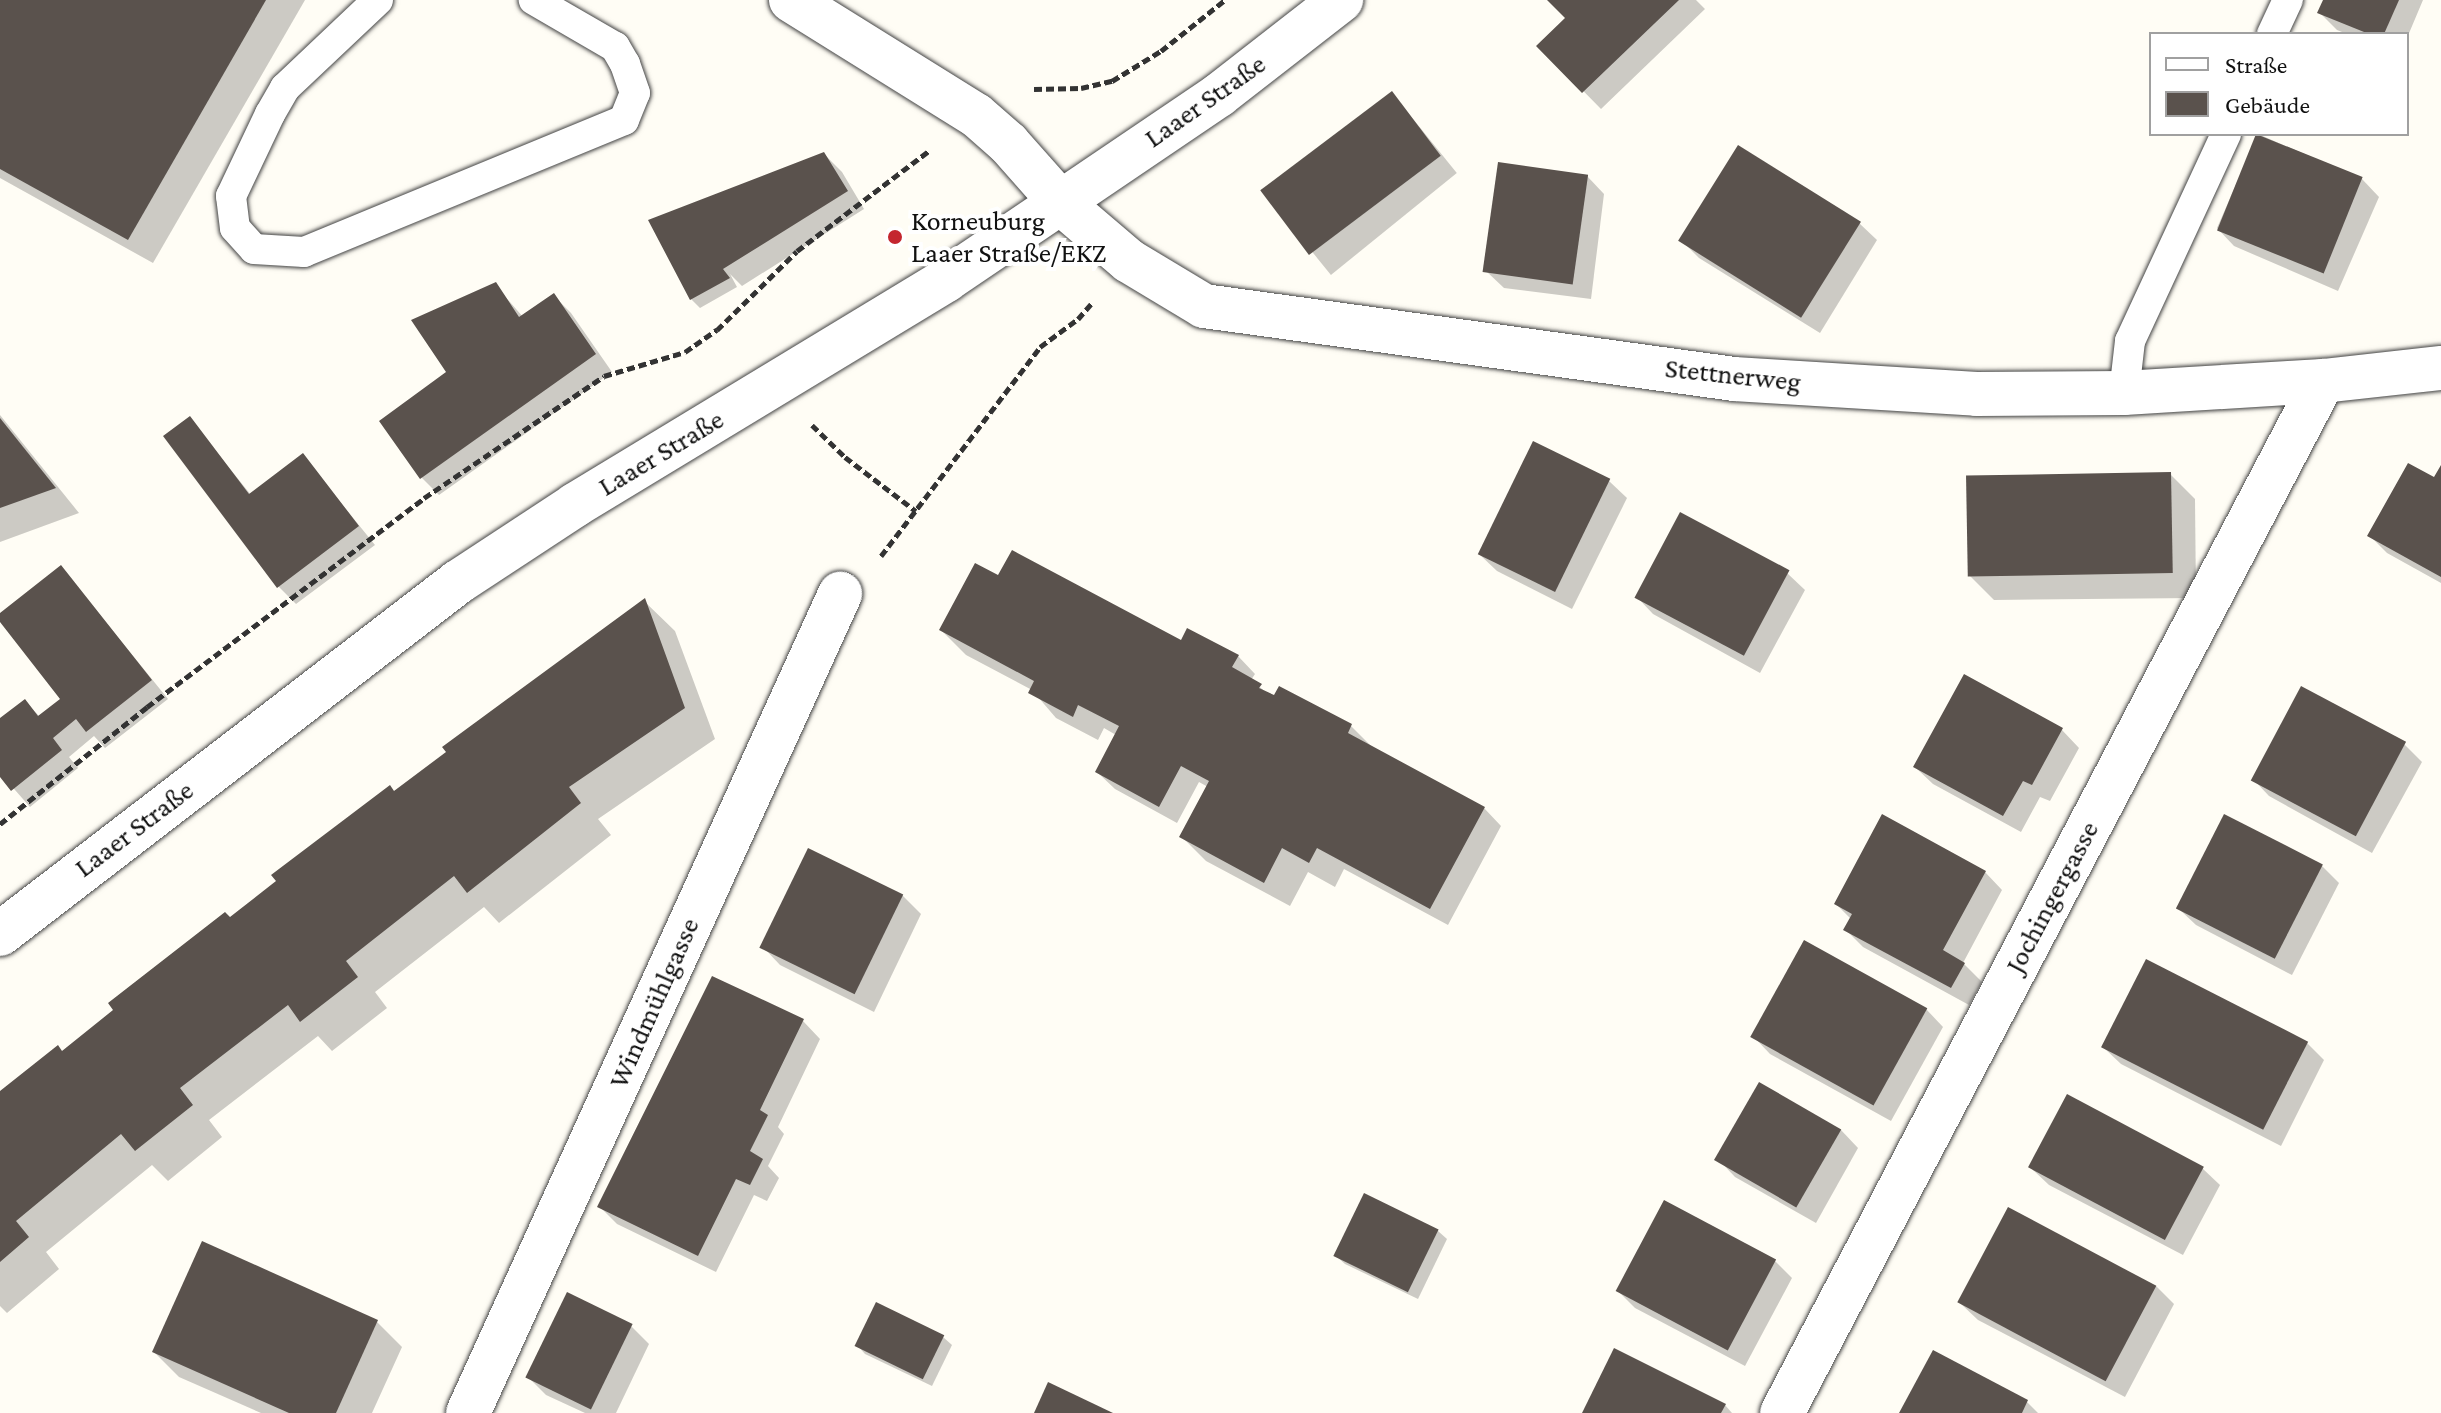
<!DOCTYPE html>
<html>
<head>
<meta charset="utf-8">
<style>
  body { margin:0 }
  #map { position:relative; width:2441px; height:1413px; overflow:hidden; background:#fffdf5; font-family:"Crimson Pro",serif }
  div>[style] { position:absolute }
  [style*='--x'] { left:calc(var(--x)*1px); top:calc(var(--y)*1px); width:calc(var(--w)*1px); rotate:calc(var(--a)*1deg) }
  .shadow>* { inset:0; background:#0003; transform-origin:0 0 }
  .building>* { inset:0; background:#5a524d; transform-origin:0 0 }
  .path>* { height:5px; margin-top:-2.5px; transform-origin:0; background:repeating-linear-gradient(90deg,#333 0 8px,transparent 0 12px) }
  .roads { filter:drop-shadow(0 0 2px #444) drop-shadow(0 0 2px #444) }
  .service>* { height:30px; margin:-15px; padding:0 15px; transform-origin:15px; border-radius:15px; background:#fff }
  .minor>* { height:44px; margin:-22px; padding:0 22px; transform-origin:22px; border-radius:22px; background:#fff }
  .tertiary>* { height:44px; margin:-22px; padding:0 22px; transform-origin:22px; border-radius:22px; background:#fff }
  .dots>* { width:22px; height:22px; translate:-50% -50%; box-sizing:border-box; border:4px solid #fff; border-radius:50% }
  span { translate:-50% -50%; white-space:nowrap; text-align:center; line-height:1.15; -webkit-text-stroke:8px #fff; paint-order:stroke }
  .street-label { font-size:28px; color:#111 }
  .poi-label { font-size:28px; color:#111 }
  .left { translate:0 -50%; text-align:left }
  .legend { position:absolute; left:2149px; top:32px; width:260px; height:104px; box-sizing:border-box; background:#fff; border:2px solid #a0a0a0; margin:0; padding:10px 14px; list-style:none; font-size:24px; color:#111 }
  .legend li { display:flex; align-items:center; gap:16px; height:40px }
  .legend b { width:40px; border:2px solid #a0a0a0 }
</style>
</head>
<body>
<div id="map">
  <div class="shadow">
    <i style="clip-path:polygon(0 0,305px 0,153px 263px,0 178px)"></i>
    <i style="clip-path:polygon(1550px 0,1696px 0,1705px 9px,1601px 109px,1539px 46px,1568px 18px)"></i>
    <i style="clip-path:polygon(2325px 0,2423px 0,2407px 38px,2407px 34px,2347px 34px,2337px 30px,2319px 12px)"></i>
    <i style="left:1392px;top:93px;width:103px;height:162px;rotate:51deg"></i>
    <i style="clip-path:polygon(2258px 134px,2362px 179px,2379px 197px,2338px 291px,2234px 246px,2217px 228px)"></i>
    <i style="clip-path:polygon(824px 154px,842px 172px,864px 209px,742px 286px,730px 274px,737px 287px,700px 308px,691px 299px)"></i>
    <i style="clip-path:polygon(1587px 176px,1604px 194px,1591px 299px,1504px 288px,1486px 271px)"></i>
    <i style="clip-path:polygon(1859px 223px,1877px 240px,1820px 333px,1699px 258px,1681px 240px)"></i>
    <i style="clip-path:polygon(495px 285px,523px 317px,554px 296px,571px 313px,612px 372px,439px 495px,422px 478px,449px 373px)"></i>
    <i style="clip-path:polygon(0 415px,79px 513px,0 542px)"></i>
    <i style="clip-path:polygon(190px 419px,251px 495px,303px 456px,375px 545px,296px 604px,279px 587px,165px 437px)"></i>
    <i style="clip-path:polygon(1534px 443px,1609px 481px,1627px 498px,1572px 609px,1497px 571px,1479px 554px)"></i>
    <i style="clip-path:polygon(2441px 469px,2441px 583px,2387px 553px,2370px 536px,2435px 480px)"></i>
    <i style="clip-path:polygon(2170px 474px,2195px 499px,2196px 598px,1994px 600px,1969px 575px)"></i>
    <i style="clip-path:polygon(61px 567px,168px 699px,105px 748px,94px 736px,69px 757px,78px 768px,30px 807px,0 773px,0 721px,25px 701px,40px 717px,63px 699px,0 615px)"></i>
    <i style="clip-path:polygon(1787px 573px,1805px 590px,1760px 673px,1653px 614px,1636px 596px)"></i>
    <i style="clip-path:polygon(998px 578px,1182px 642px,1238px 656px,1255px 674px,1251px 680px,1272px 697px,1351px 726px,1374px 749px,1484px 808px,1501px 826px,1448px 925px,1344px 869px,1335px 887px,1308px 872px,1290px 906px,1206px 861px,1181px 836px,1208px 787px,1199px 782px,1177px 823px,1115px 789px,1097px 772px,1116px 735px,1104px 728px,1098px 740px,1056px 718px,1032px 690px,966px 655px,941px 630px)"></i>
    <i style="clip-path:polygon(644px 601px,675px 631px,715px 739px,598px 819px,611px 835px,499px 923px,484px 907px,375px 992px,387px 1008px,332px 1051px,318px 1036px,209px 1120px,222px 1137px,168px 1181px,152px 1165px,46px 1252px,59px 1269px,7px 1313px,0 1306px,0 1094px,62px 1053px,229px 919px)"></i>
    <i style="clip-path:polygon(1965px 677px,2062px 730px,2079px 748px,2050px 801px,2040px 797px,2021px 832px,1933px 784px,1915px 767px)"></i>
    <i style="clip-path:polygon(2404px 744px,2422px 762px,2372px 853px,2269px 796px,2252px 778px)"></i>
    <i style="clip-path:polygon(809px 851px,903px 896px,921px 914px,874px 1012px,780px 965px,763px 947px)"></i>
    <i style="clip-path:polygon(2322px 866px,2339px 883px,2292px 975px,2196px 925px,2178px 908px)"></i>
    <i style="clip-path:polygon(1985px 872px,2002px 890px,1963px 963px,1982px 982px,1969px 1005px,1863px 947px,1845px 929px,1851px 919px,1836px 904px)"></i>
    <i style="clip-path:polygon(1926px 1009px,1943px 1027px,1891px 1121px,1770px 1054px,1753px 1036px)"></i>
    <i style="clip-path:polygon(803px 1021px,820px 1039px,778px 1127px,784px 1134px,768px 1166px,779px 1178px,767px 1201px,754px 1195px,716px 1272px,617px 1224px,599px 1206px)"></i>
    <i style="clip-path:polygon(2307px 1043px,2324px 1060px,2281px 1146px,2121px 1064px,2103px 1047px)"></i>
    <i style="clip-path:polygon(1841px 1130px,1858px 1148px,1816px 1223px,1735px 1177px,1718px 1159px)"></i>
    <i style="clip-path:polygon(2031px 1168px,2202px 1168px,2220px 1185px,2183px 1255px,2049px 1185px)"></i>
    <i style="clip-path:polygon(1438px 1231px,1447px 1239px,1418px 1299px,1345px 1264px,1336px 1256px)"></i>
    <i style="clip-path:polygon(1775px 1261px,1792px 1278px,1745px 1366px,1635px 1308px,1618px 1291px)"></i>
    <i style="clip-path:polygon(2156px 1286px,2174px 1304px,2125px 1397px,1978px 1320px,1960px 1303px)"></i>
    <i style="clip-path:polygon(377px 1322px,402px 1347px,372px 1413px,261px 1413px,179px 1377px,154px 1352px)"></i>
    <i style="clip-path:polygon(631px 1326px,649px 1344px,616px 1413px,585px 1413px,546px 1395px,529px 1378px)"></i>
    <i style="clip-path:polygon(943px 1337px,952px 1345px,932px 1386px,865px 1354px,857px 1345px)"></i>
    <i style="clip-path:polygon(2027px 1402px,2038px 1413px,1901px 1413px)"></i>
    <i style="clip-path:polygon(1725px 1405px,1732px 1413px,1584px 1413px)"></i>
  </div>
  <div class="building">
    <i style="clip-path:polygon(0 0,266px 0,128px 240px,0 169px)"></i>
    <i style="clip-path:polygon(1547px 0,1679px 0,1582px 93px,1536px 46px,1565px 18px)"></i>
    <i style="clip-path:polygon(2323px 0,2399px 0,2384px 34px,2369px 34px,2317px 13px)"></i>
    <i style="left:1392px;top:91px;width:81px;height:165px;rotate:53deg"></i>
    <i style="left:2256px;top:134px;width:115px;height:104px;rotate:22deg"></i>
    <i style="left:1738px;top:145px;width:145px;height:113px;rotate:32deg"></i>
    <i style="clip-path:polygon(824px 152px,848px 191px,723px 269px,730px 278px,690px 300px,648px 220px)"></i>
    <i style="left:1498px;top:162px;width:91px;height:111px;rotate:8deg"></i>
    <i style="clip-path:polygon(496px 282px,519px 317px,554px 293px,596px 354px,420px 479px,379px 421px,446px 372px,411px 320px)"></i>
    <i style="clip-path:polygon(190px 416px,249px 494px,303px 453px,359px 526px,277px 588px,163px 436px)"></i>
    <i style="clip-path:polygon(0 418px,56px 488px,0 508px)"></i>
    <i style="left:1533px;top:441px;width:86px;height:126px;rotate:26deg"></i>
    <i style="clip-path:polygon(2408px 463px,2434px 477px,2441px 465px,2441px 577px,2367px 536px)"></i>
    <i style="left:2171px;top:472px;width:101px;height:205px;rotate:89deg"></i>
    <i style="left:1680px;top:512px;width:124px;height:97px;rotate:28deg"></i>
    <i style="clip-path:polygon(1012px 550px,1181px 640px,1187px 628px,1239px 655px,1232px 667px,1262px 684px,1259px 688px,1274px 695px,1279px 686px,1352px 724px,1348px 733px,1485px 807px,1430px 909px,1317px 848px,1309px 863px,1282px 848px,1264px 883px,1179px 837px,1209px 781px,1181px 766px,1159px 807px,1095px 772px,1119px 726px,1078px 705px,1073px 717px,1028px 693px,1034px 681px,939px 630px,975px 563px,998px 575px)"></i>
    <i style="clip-path:polygon(61px 565px,152px 680px,86px 732px,76px 719px,53px 738px,62px 750px,11px 791px,0 777px,0 718px,25px 699px,38px 716px,60px 699px,0 622px,0 613px)"></i>
    <i style="clip-path:polygon(645px 598px,685px 708px,569px 787px,581px 803px,467px 893px,454px 876px,346px 961px,358px 977px,300px 1022px,288px 1005px,180px 1088px,193px 1105px,135px 1151px,121px 1134px,16px 1221px,29px 1237px,0 1262px,0 1091px,58px 1045px,62px 1051px,113px 1010px,108px 1003px,225px 912px,230px 917px,276px 881px,271px 875px,390px 785px,394px 791px,446px 752px,442px 747px)"></i>
    <i style="clip-path:polygon(1964px 674px,2063px 728px,2032px 785px,2023px 781px,2003px 816px,1913px 767px)"></i>
    <i style="left:2301px;top:686px;width:119px;height:107px;rotate:28deg"></i>
    <i style="clip-path:polygon(1882px 814px,1986px 871px,1943px 950px,1965px 963px,1951px 988px,1843px 930px,1852px 914px,1834px 904px)"></i>
    <i style="left:2224px;top:814px;width:111px;height:106px;rotate:27deg"></i>
    <i style="left:808px;top:848px;width:106px;height:111px;rotate:26deg"></i>
    <i style="left:1804px;top:940px;width:141px;height:111px;rotate:29deg"></i>
    <i style="left:2146px;top:959px;width:182px;height:99px;rotate:27deg"></i>
    <i style="clip-path:polygon(712px 976px,804px 1019px,760px 1110px,768px 1115px,750px 1151px,763px 1159px,750px 1185px,736px 1179px,698px 1256px,597px 1207px)"></i>
    <i style="left:1759px;top:1082px;width:95px;height:90px;rotate:30deg"></i>
    <i style="left:2067px;top:1094px;width:155px;height:83px;rotate:28deg"></i>
    <i style="left:1364px;top:1193px;width:83px;height:70px;rotate:26deg"></i>
    <i style="left:1664px;top:1200px;width:127px;height:103px;rotate:28deg"></i>
    <i style="left:2008px;top:1207px;width:168px;height:108px;rotate:28deg"></i>
    <i style="clip-path:polygon(202px 1241px,378px 1320px,336px 1413px,289px 1413px,152px 1352px)"></i>
    <i style="left:567px;top:1292px;width:73px;height:95px;rotate:26deg"></i>
    <i style="left:876px;top:1302px;width:76px;height:49px;rotate:26deg"></i>
    <i style="clip-path:polygon(1614px 1348px,1726px 1404px,1721px 1413px,1582px 1413px)"></i>
    <i style="clip-path:polygon(1933px 1350px,2028px 1400px,2022px 1413px,1899px 1413px)"></i>
    <i style="clip-path:polygon(1048px 1382px,1113px 1413px,1034px 1413px)"></i>
  </div>
  <div class="path">
    <i style="--x:1034;--y:89;--w:47;--a:-1.2"></i>
    <i style="--x:1081;--y:88;--w:32;--a:-13"></i>
    <i style="--x:1112;--y:81;--w:57;--a:-31.5"></i>
    <i style="--x:1161;--y:51;--w:82;--a:-38.6"></i>
    <i style="--x:812;--y:425;--w:46;--a:44.1"></i>
    <i style="--x:845;--y:457;--w:89;--a:37.3"></i>
    <i style="--x:881;--y:556;--w:263;--a:-52.7"></i>
    <i style="--x:1040;--y:347;--w:47;--a:-36.4"></i>
    <i style="--x:1078;--y:319;--w:20;--a:-49"></i>
    <i style="--x:0;--y:824;--w:188;--a:-38.5"></i>
    <i style="--x:147;--y:707;--w:347;--a:-37"></i>
    <i style="--x:424;--y:498;--w:217;--a:-34.1"></i>
    <i style="--x:604;--y:376;--w:84;--a:-16.5"></i>
    <i style="--x:685;--y:352;--w:39;--a:-35"></i>
    <i style="--x:717;--y:330;--w:112;--a:-44.6"></i>
    <i style="--x:797;--y:251;--w:167;--a:-37.2"></i>
  </div>
  <div class="roads">
    <div class="service">
      <i style="--x:378;--y:0;--w:128;--a:136.6"></i>
      <i style="--x:285;--y:88;--w:30;--a:120"></i>
      <i style="--x:270;--y:114;--w:91;--a:115.4"></i>
      <i style="--x:231;--y:196;--w:32;--a:83"></i>
      <i style="--x:235;--y:228;--w:28;--a:48"></i>
      <i style="--x:254;--y:249;--w:50;--a:3.4"></i>
      <i style="--x:304;--y:252;--w:346;--a:-22.4"></i>
      <i style="--x:624;--y:120;--w:29;--a:-68"></i>
      <i style="--x:635;--y:93;--w:31;--a:-109"></i>
      <i style="--x:625;--y:64;--w:20;--a:-120"></i>
      <i style="--x:615;--y:47;--w:94;--a:-149.9"></i>
      <i style="--x:2272;--y:34;--w:38;--a:-65"></i>
      <i style="--x:2124;--y:393;--w:52;--a:-83.4"></i>
      <i style="--x:2130;--y:341;--w:228;--a:-65.1"></i>
    </div>
    <div class="minor">
      <i style="--x:791;--y:0;--w:218;--a:31.9"></i>
      <i style="--x:976;--y:115;--w:43;--a:41.2"></i>
      <i style="--x:1008;--y:143;--w:80;--a:48.5"></i>
      <i style="--x:1061;--y:203;--w:89;--a:40.5"></i>
      <i style="--x:1129;--y:261;--w:87;--a:31"></i>
      <i style="--x:1204;--y:306;--w:535;--a:7.84"></i>
      <i style="--x:1734;--y:379;--w:243;--a:3.5"></i>
      <i style="--x:1977;--y:394;--w:147;--a:-0.4"></i>
      <i style="--x:2124;--y:393;--w:199;--a:-3.5"></i>
      <i style="--x:2323;--y:381;--w:119;--a:-6.3"></i>
      <i style="--x:468;--y:1413;--w:900;--a:-65.57"></i>
      <i style="--x:1782;--y:1413;--w:1165;--a:-62.34"></i>
    </div>
    <div class="tertiary">
      <i style="--x:0;--y:934;--w:578;--a:-37.54"></i>
      <i style="--x:458;--y:582;--w:140;--a:-33.3"></i>
      <i style="--x:575;--y:505;--w:434;--a:-31.2"></i>
      <i style="--x:946;--y:280;--w:330;--a:-34.1"></i>
      <i style="--x:1219;--y:95;--w:155;--a:-37.9"></i>
    </div>
  </div>
  <div class="dots">
    <i style="left:895px;top:237px;background:#c4262e"></i>
  </div>
  <div class="street-label">
    <span style="left:1205px;top:101px;rotate:-35deg">Laaer Straße</span>
    <span style="left:1733px;top:375px;rotate:6deg">Stettnerweg</span>
    <span style="left:661px;top:453px;rotate:-31deg">Laaer Straße</span>
    <span style="left:134px;top:829px;rotate:-37deg">Laaer Straße</span>
    <span style="left:2052px;top:897px;rotate:-62deg">Jochingergasse</span>
    <span style="left:654px;top:1003px;rotate:-66deg">Windmühlgasse</span>
  </div>
  <div class="poi-label">
    <span class="left" style="left:911px;top:237px">Korneuburg<br>Laaer Straße/EKZ</span>
  </div>
  <ul class="legend">
  <li><b style="height:10px;background:#fff"></b>Straße</li>
  <li><b style="height:22px;background:#5a524d"></b>Gebäude</li>
  </ul>
</div>
</body>
</html>
